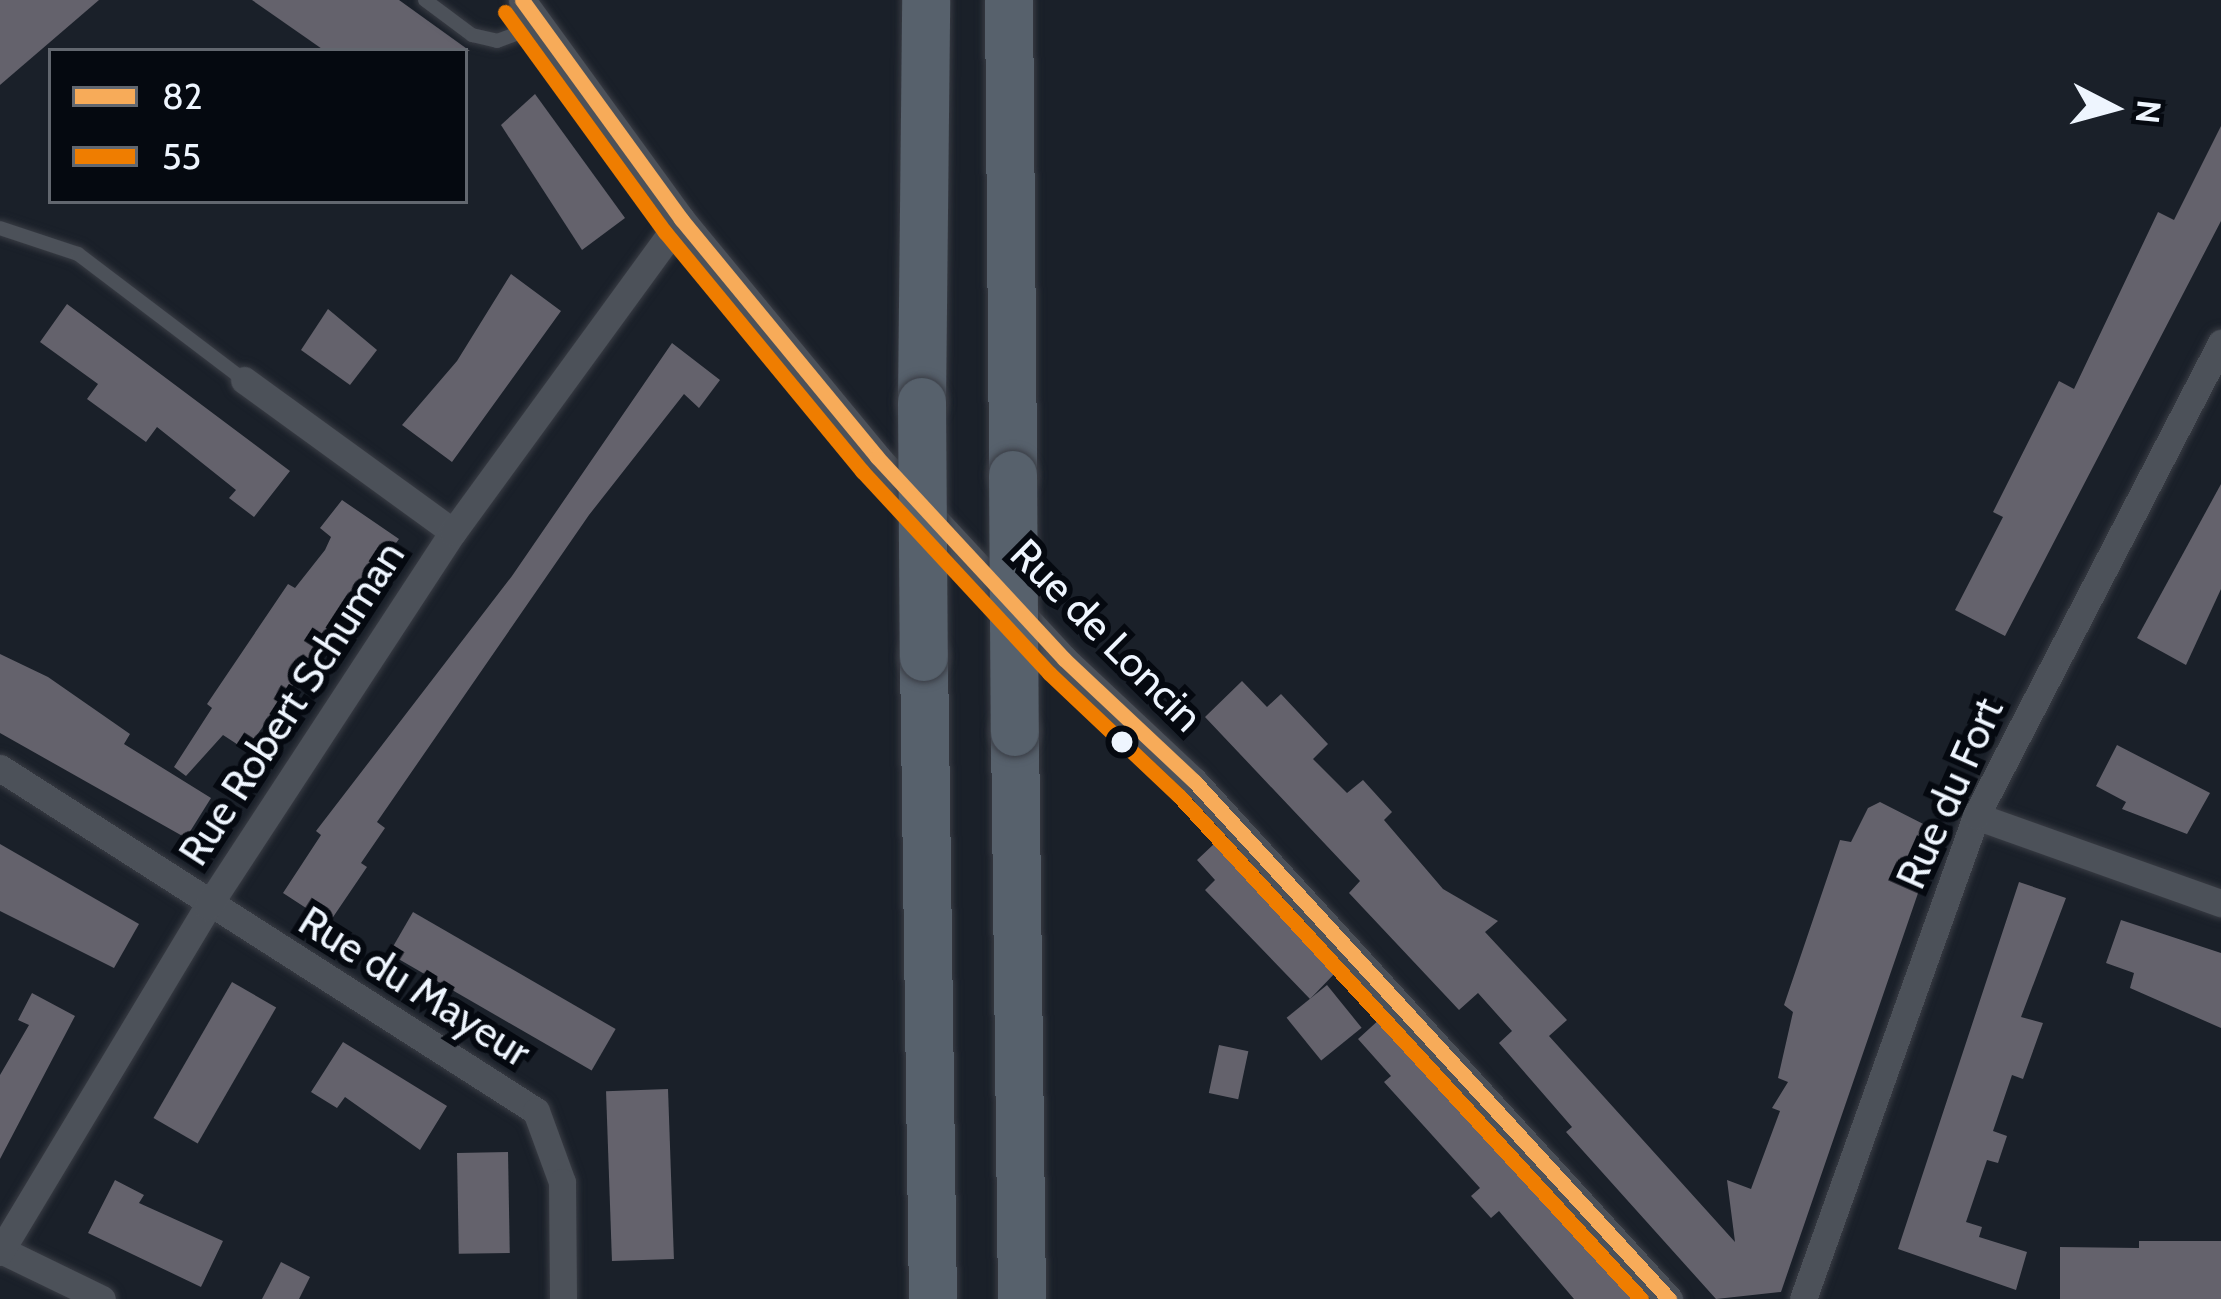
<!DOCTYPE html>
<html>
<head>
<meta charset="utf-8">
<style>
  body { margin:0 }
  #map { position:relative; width:2221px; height:1299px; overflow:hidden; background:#1a2029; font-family:Cabin,sans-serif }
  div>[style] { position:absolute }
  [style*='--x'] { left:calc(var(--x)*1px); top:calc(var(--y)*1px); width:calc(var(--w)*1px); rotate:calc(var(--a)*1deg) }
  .building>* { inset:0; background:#64626c; transform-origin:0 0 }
  .roads { filter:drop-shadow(0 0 3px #393c44) drop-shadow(0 0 3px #393c44) }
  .service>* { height:14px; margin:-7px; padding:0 7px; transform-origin:7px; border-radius:7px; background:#4c5159 }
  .minor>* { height:27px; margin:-13.5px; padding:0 13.5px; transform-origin:13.5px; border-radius:13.5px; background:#4c5159 }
  .motorway>* { height:48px; margin:-24px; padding:0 24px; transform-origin:24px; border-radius:24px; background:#57616c }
  .bridges { filter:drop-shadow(0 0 3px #393c44) drop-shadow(0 0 3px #393c44) }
  .motorway-bridge>* { height:48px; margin:-24px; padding:0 24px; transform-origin:24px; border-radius:24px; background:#57616c }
  .bus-1>* { height:15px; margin:-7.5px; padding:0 7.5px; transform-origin:7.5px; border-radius:7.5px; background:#f7ab59 }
  .bus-2>* { height:15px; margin:-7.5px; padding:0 7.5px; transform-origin:7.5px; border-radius:7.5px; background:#ef7d00 }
  .dots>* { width:33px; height:33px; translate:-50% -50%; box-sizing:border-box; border:6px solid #050910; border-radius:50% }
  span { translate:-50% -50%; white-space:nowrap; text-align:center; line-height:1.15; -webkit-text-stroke:12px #050910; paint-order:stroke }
  .street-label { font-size:42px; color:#eef5fe }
  .legend { position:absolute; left:48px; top:48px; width:420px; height:156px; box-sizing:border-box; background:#050910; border:3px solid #62676f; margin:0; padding:15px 21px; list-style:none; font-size:36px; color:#eef5fe }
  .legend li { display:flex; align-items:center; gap:24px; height:60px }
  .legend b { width:60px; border:3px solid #62676f }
  .north { position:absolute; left:2053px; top:48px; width:120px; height:120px; -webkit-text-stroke:9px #050910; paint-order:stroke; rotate:96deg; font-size:33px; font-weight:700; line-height:48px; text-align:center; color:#eef5fe }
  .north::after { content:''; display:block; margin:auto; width:42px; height:54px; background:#eef5fe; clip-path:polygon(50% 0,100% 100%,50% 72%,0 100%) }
</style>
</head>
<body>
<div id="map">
  <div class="building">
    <i style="clip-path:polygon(0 0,99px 0,0 85px)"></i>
    <i style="clip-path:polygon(252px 0,399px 0,470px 51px,325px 51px)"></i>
    <i style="clip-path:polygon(535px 94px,625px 218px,582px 250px,501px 125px)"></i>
    <i style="clip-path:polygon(2221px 126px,2221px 221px,2005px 636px,1955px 610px,2003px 517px,1993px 512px,2059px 381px,2074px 389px,2158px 212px,2174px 220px)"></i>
    <i style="clip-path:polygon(511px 274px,561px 311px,452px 462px,402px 425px,457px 361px)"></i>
    <i style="clip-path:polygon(67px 304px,290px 471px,254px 517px,229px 498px,236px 490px,157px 427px,146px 442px,87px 399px,98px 384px,40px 342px)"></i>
    <i style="clip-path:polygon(328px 309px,377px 350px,350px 385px,301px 350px)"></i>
    <i style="clip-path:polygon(672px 343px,720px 380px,699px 408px,684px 394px,589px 515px,377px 822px,385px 828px,361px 863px,367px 867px,329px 923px,283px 893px,321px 835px,316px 831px,512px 576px)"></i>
    <i style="clip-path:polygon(2221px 484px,2221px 589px,2186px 665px,2137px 638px)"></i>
    <i style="clip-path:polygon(342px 500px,399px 539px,246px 750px,223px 735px,186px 776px,174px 767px,212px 708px,207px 704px,288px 584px,295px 588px,325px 550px,331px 537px,320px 528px)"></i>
    <i style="clip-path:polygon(0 654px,48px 677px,130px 734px,124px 744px,211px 798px,186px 838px,0 733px)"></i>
    <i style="clip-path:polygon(1242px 681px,1267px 707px,1281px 694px,1328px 744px,1313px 759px,1347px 793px,1363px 780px,1392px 812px,1384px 820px,1443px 889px,1498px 921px,1485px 932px,1567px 1020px,1549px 1036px,1735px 1242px,1727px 1180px,1751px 1189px,1780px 1111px,1772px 1108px,1788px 1082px,1778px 1078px,1793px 1012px,1784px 1005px,1840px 840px,1851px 842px,1868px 808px,1880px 802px,1939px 832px,1781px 1292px,1716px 1299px,1566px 1132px,1572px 1127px,1499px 1043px,1512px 1031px,1478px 993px,1459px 1010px,1349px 893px,1360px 881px,1205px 717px)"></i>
    <i style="clip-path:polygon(2117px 745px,2210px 793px,2187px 834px,2122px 809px,2126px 802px,2096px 786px)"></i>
    <i style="clip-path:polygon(1215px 843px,1338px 970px,1310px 999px,1205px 890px,1215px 880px,1197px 860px)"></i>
    <i style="clip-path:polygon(0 844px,139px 924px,114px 968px,0 911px)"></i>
    <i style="clip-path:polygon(2019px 882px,2066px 898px,2021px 1017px,2043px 1023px,2023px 1079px,2012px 1075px,1993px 1131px,2007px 1136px,1998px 1163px,1987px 1160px,1966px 1222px,1982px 1227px,1979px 1237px,2027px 1252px,2016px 1290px,1898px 1249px)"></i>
    <i style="left:413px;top:912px;width:234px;height:48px;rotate:30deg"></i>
    <i style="clip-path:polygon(2121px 920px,2221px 953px,2221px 1028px,2130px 988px,2134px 973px,2106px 963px)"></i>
    <i style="left:232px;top:982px;width:51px;height:157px;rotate:30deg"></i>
    <i style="left:1327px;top:985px;width:55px;height:52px;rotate:51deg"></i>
    <i style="clip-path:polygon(32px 993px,75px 1016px,0 1159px,0 1075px,29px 1025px,18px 1020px)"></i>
    <i style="clip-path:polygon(1381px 1018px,1597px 1254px,1635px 1299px,1574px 1299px,1499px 1211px,1491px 1218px,1471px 1196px,1480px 1188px,1384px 1082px,1391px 1076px,1358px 1039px)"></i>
    <i style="clip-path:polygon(343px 1042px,447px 1106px,420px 1150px,345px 1097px,337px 1108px,311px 1092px)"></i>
    <i style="left:1219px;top:1045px;width:30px;height:49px;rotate:12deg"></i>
    <i style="left:668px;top:1089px;width:170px;height:62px;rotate:88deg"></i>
    <i style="left:508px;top:1152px;width:101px;height:51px;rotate:89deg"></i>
    <i style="clip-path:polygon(115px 1180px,144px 1195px,139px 1203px,223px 1241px,201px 1287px,88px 1233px)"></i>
    <i style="clip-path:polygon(2139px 1241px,2221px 1241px,2221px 1299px,2060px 1299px,2060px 1247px,2139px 1248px)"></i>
    <i style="clip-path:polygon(281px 1262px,310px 1277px,299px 1299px,262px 1299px)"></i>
  </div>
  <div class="roads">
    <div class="service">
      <i style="--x:425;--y:0;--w:59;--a:36.7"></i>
      <i style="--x:472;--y:35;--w:26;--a:13"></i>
      <i style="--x:497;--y:41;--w:46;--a:-20.4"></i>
      <i style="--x:0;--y:228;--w:82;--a:18.4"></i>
      <i style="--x:78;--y:254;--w:208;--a:37.2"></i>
    </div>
    <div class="minor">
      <i style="--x:522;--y:0;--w:271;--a:54"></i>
      <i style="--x:681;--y:219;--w:308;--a:50.5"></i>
      <i style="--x:877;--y:457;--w:275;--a:47.2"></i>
      <i style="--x:1064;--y:659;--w:178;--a:43.2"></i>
      <i style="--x:1194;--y:781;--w:703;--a:47.48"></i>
      <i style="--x:244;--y:380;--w:258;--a:36"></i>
      <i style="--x:0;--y:768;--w:636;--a:32.62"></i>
      <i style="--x:536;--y:1111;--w:76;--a:69.9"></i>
      <i style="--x:562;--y:1182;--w:117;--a:89.5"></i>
      <i style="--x:1976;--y:816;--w:260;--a:19.6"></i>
      <i style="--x:1;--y:1250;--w:112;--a:25.9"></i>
      <i style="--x:0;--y:1252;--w:404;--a:-59"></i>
      <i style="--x:208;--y:906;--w:447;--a:-56.8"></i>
      <i style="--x:453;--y:532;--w:387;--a:-53.9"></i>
      <i style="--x:1803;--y:1299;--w:513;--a:-70.29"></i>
      <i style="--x:1976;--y:816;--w:533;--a:-62.62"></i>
    </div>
    <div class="motorway">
      <i style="--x:1009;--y:0;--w:475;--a:89.5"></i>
      <i style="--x:922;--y:402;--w:402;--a:-89.4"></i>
      <i style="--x:924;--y:657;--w:642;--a:89.2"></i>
      <i style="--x:1015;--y:732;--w:567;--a:89.29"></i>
    </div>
  </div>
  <div class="bridges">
    <div class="motorway-bridge">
      <i style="--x:922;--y:402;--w:255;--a:89.6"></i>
      <i style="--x:1013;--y:475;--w:257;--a:89.6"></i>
    </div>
  </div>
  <div class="bus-1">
    <i style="--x:522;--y:0;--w:271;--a:54"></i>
    <i style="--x:681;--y:219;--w:308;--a:50.5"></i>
    <i style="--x:877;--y:457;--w:275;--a:47.2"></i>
    <i style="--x:1064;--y:659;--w:178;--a:43.2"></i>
    <i style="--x:1194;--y:781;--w:703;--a:47.48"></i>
  </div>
  <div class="bus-2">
    <i style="--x:505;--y:12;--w:272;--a:54"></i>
    <i style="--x:665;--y:232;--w:310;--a:50.5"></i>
    <i style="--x:862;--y:471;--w:275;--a:47.2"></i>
    <i style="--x:1049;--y:673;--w:179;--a:43.4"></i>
    <i style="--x:1179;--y:796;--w:683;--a:47.43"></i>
  </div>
  <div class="dots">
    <i style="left:1122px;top:742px;background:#eef5fe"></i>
  </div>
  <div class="street-label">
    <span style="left:1107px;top:635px;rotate:45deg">Rue de Loncin</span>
    <span style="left:291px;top:703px;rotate:-57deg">Rue Robert Schuman</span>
    <span style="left:1949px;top:793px;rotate:-66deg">Rue du Fort</span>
    <span style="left:415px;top:986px;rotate:32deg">Rue du Mayeur</span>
  </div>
  <ul class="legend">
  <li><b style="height:15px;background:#f7ab59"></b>82</li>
  <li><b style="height:15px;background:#ef7d00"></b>55</li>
  </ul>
  <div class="north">N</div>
</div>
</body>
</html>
